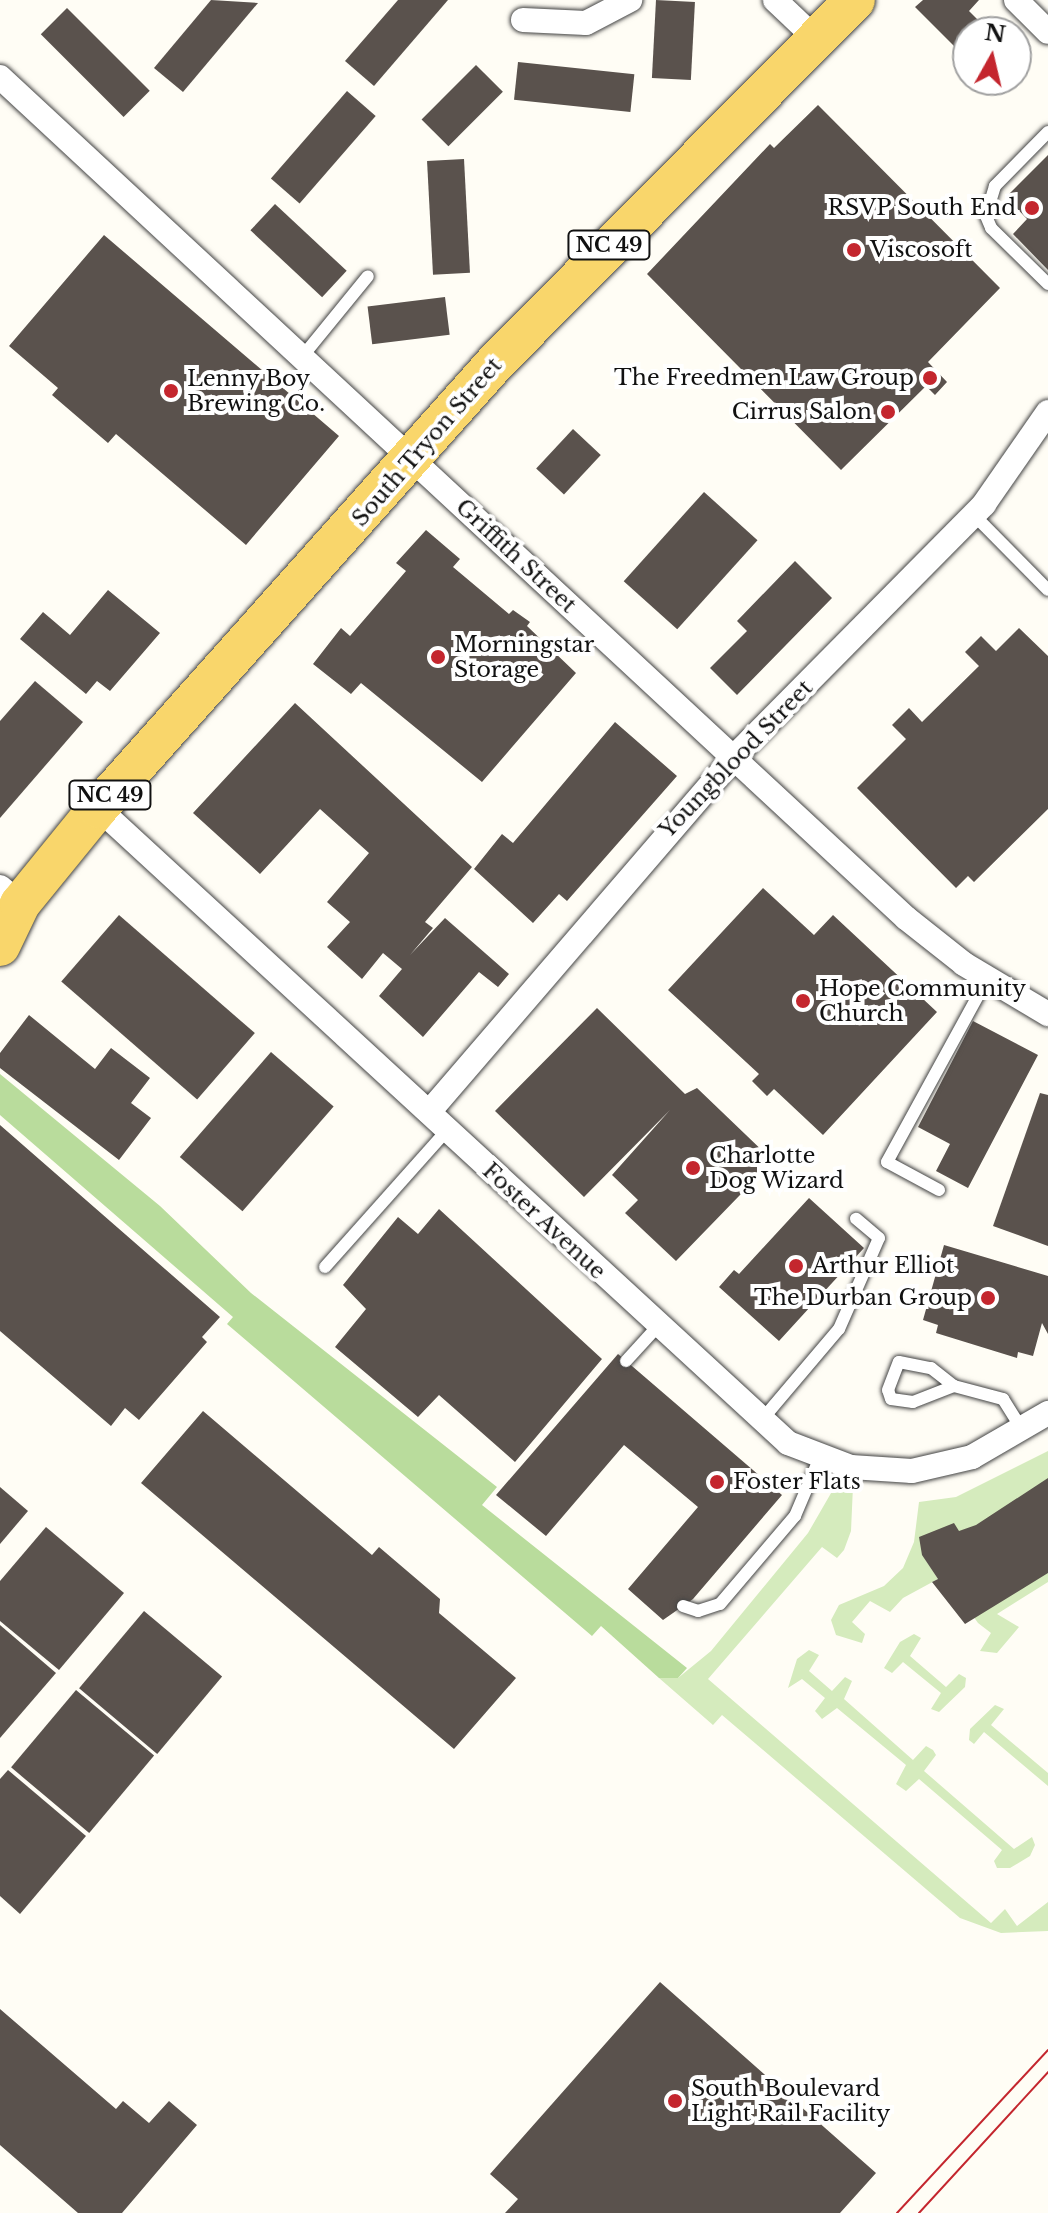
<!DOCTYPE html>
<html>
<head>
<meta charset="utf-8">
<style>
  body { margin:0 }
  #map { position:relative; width:1048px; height:2213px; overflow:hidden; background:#fffdf5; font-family:"Libre Baskerville",serif }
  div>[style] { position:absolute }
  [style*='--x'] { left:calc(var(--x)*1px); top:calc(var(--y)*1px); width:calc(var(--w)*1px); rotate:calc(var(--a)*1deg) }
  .green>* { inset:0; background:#d5ebbd }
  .forest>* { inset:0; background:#b9dc9c }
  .building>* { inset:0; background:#5a524d; transform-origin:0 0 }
  .roads { filter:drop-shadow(0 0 2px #444) drop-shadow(0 0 2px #444) }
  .service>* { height:12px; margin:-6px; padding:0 6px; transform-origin:6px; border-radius:6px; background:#fff }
  .minor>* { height:24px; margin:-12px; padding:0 12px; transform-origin:12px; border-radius:12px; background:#fff }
  .primary>* { height:40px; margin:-20px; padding:0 20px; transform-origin:20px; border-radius:20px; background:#f9d66b }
  .tram>* { height:2px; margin:-1px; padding:0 1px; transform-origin:1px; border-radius:1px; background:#c4262e }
  .dots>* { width:22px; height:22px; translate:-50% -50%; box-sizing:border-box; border:4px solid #fff; border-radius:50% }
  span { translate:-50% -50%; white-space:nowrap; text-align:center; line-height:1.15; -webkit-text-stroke:8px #fff; paint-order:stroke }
  .shield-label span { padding:2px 6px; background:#fff; border:2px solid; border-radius:6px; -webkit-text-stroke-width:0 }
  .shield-label { font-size:20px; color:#111; font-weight:700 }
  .poi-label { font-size:22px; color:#111 }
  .right { translate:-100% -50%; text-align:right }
  .left { translate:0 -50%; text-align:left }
  .street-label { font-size:22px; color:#111 }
  .north { position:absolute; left:952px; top:16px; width:80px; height:80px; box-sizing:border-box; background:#fff; border:2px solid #a0a0a0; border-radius:50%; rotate:8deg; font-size:22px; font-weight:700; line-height:32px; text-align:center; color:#111 }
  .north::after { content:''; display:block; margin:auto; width:28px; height:36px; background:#c4262e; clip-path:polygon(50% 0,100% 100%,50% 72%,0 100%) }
</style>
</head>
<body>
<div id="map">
  <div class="green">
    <i style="clip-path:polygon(1048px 1451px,1048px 1582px,997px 1614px,1019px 1627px,997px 1653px,980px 1651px,991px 1633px,978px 1623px,931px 1557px,925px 1559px,938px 1579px,903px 1598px,890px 1612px,870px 1601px,852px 1622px,865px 1634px,862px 1643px,836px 1635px,831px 1620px,839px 1605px,884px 1586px,903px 1568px,914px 1542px,919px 1502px,956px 1497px)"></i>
    <i style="clip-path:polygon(838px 1481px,853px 1486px,851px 1531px,844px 1550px,837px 1558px,822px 1547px,708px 1679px,991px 1923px,1005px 1909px,1017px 1926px,1048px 1902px,1048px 1931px,1001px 1933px,960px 1918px,722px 1715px,713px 1725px,659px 1678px,678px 1678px,711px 1651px,808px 1533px)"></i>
    <i style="clip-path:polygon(914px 1634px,921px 1638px,910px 1656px,946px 1687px,959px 1674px,966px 1678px,965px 1687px,939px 1712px,931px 1709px,941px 1693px,903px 1662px,892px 1673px,884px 1668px,900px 1642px)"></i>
    <i style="clip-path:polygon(809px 1650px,819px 1655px,809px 1671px,832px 1691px,845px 1677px,852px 1681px,844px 1699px,913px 1760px,926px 1746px,933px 1750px,936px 1755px,924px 1771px,1014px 1849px,1032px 1837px,1035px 1845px,1030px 1856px,1010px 1868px,997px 1868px,994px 1861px,1002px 1850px,919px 1779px,906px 1791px,896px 1784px,906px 1765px,837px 1708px,822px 1719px,815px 1711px,825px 1698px,802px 1679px,788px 1688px,797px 1659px)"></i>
    <i style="clip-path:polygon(995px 1705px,1004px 1709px,991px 1725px,1048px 1773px,1048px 1786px,984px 1732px,974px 1744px,969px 1740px,970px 1729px)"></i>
  </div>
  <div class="forest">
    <i style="clip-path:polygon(0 1074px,160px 1206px,251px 1293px,497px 1487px,482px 1505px,687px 1668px,678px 1678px,659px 1678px,601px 1626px,592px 1636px,227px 1324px,233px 1317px,0 1115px)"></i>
  </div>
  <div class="building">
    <i style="clip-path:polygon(211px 0,258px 3px,183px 92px,154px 68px)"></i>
    <i style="clip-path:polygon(398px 0,448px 0,374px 86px,345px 61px)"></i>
    <i style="left:656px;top:0;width:39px;height:78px;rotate:3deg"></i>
    <i style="clip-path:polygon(923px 0,979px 0,969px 11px,990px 32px,968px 32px,968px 60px,915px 7px)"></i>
    <i style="left:67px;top:8px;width:117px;height:37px;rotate:45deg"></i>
    <i style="left:518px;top:62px;width:117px;height:38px;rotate:6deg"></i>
    <i style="left:476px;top:65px;width:38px;height:77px;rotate:45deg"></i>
    <i style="left:347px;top:91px;width:38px;height:116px;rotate:41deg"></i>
    <i style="clip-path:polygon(818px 105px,1000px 288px,928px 362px,947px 382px,935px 395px,926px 386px,841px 470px,647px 274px,770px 144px,774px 148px)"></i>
    <i style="clip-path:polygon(1048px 155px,1048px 270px,1013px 234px,1027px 219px,1006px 197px)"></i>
    <i style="left:464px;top:159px;width:114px;height:37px;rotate:87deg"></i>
    <i style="left:275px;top:204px;width:98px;height:36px;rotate:43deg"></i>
    <i style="clip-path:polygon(104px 235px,339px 436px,246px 545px,116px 434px,108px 443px,52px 395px,58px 388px,9px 346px)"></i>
    <i style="left:445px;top:297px;width:38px;height:78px;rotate:83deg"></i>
    <i style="left:573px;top:429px;width:38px;height:54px;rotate:43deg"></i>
    <i style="left:704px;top:492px;width:72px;height:120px;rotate:42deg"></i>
    <i style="clip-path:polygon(426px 530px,460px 559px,453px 567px,509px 614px,513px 610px,530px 622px,527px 626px,576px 673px,482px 782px,361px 683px,351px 694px,313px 664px,341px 628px,350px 636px,406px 571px,396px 563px)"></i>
    <i style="clip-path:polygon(795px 561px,832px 598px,737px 695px,710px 668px,747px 631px,737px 621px)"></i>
    <i style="clip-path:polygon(108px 590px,160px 633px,110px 691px,97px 681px,86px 694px,20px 639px,43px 612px,70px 635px)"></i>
    <i style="clip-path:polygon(1019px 628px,1048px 656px,1048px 809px,974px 882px,968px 876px,956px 888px,857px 788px,906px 739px,892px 725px,909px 708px,922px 722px,979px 666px,965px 652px,981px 636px,996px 651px)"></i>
    <i style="clip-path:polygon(35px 681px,83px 722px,0 818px,0 721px)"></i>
    <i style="clip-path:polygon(295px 703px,472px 867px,425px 922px,433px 928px,410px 955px,445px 918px,509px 974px,498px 987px,479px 972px,423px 1037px,379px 996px,402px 969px,383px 953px,362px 979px,327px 947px,350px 922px,327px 902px,369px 853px,320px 809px,260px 874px,193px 813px)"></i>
    <i style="clip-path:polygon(615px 722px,677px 776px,567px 901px,559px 894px,533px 923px,474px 869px,502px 834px,513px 843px)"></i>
    <i style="clip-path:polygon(763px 888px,814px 935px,833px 915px,937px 1012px,823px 1135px,774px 1089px,767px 1096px,752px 1081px,759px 1074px,668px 990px)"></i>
    <i style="left:119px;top:915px;width:180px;height:88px;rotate:41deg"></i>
    <i style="clip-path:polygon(597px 1008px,685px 1094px,697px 1088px,773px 1161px,676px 1261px,625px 1213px,638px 1200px,612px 1175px,670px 1110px,584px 1197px,495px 1111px)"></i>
    <i style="clip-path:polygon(29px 1015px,95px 1069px,111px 1048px,150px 1078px,131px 1103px,151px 1118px,119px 1160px,0 1068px,0 1053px)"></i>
    <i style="clip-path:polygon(973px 1021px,1038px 1055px,968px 1188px,936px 1171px,950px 1144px,918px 1127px)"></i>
    <i style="left:271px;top:1052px;width:83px;height:139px;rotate:41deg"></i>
    <i style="clip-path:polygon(1040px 1093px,1048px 1095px,1048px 1246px,993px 1226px)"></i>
    <i style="clip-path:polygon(0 1125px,220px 1317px,202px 1337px,207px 1342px,139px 1420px,125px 1408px,111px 1426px,0 1331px)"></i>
    <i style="clip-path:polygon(809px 1198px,864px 1248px,779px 1341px,719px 1287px,734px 1270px,739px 1274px)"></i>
    <i style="clip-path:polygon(439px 1209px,602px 1359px,515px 1462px,439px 1395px,418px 1417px,335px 1347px,366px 1309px,343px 1285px,398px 1217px,418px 1234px)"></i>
    <i style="clip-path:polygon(944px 1245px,1048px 1276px,1048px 1334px,1042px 1323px,1033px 1356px,1018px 1352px,1017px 1358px,936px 1333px,938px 1325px,923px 1320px)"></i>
    <i style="clip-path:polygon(618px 1354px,782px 1495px,693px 1599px,663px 1620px,628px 1589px,698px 1507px,624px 1445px,546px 1536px,496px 1495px)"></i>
    <i style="clip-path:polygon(203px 1411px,372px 1555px,379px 1547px,440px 1599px,439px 1613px,516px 1678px,454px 1749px,141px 1483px)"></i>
    <i style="clip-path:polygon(1048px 1478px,1048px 1573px,965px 1624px,932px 1582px,938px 1579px,922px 1555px,919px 1537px,954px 1523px,959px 1531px,976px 1525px)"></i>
    <i style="clip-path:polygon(0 1487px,28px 1511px,0 1544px)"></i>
    <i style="clip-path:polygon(46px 1527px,124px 1593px,59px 1670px,0 1621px,0 1581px)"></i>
    <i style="left:144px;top:1611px;width:102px;height:101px;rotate:40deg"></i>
    <i style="clip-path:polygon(0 1625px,56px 1673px,0 1738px)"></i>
    <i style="left:76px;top:1690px;width:102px;height:101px;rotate:40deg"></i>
    <i style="clip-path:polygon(8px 1770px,86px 1836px,20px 1914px,0 1896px,0 1779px)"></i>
    <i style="clip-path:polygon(660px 1982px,876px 2173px,840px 2213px,505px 2213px,518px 2199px,490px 2174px)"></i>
    <i style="clip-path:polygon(0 2009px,116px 2109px,123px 2101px,149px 2123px,169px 2101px,197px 2125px,122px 2213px,78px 2213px,0 2145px)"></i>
  </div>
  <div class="roads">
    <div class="service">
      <i style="--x:1048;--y:132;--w:76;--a:134.5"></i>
      <i style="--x:995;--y:186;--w:31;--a:107"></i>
      <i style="--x:986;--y:216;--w:13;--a:67"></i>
      <i style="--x:991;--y:228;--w:80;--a:44.5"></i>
      <i style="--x:302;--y:357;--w:104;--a:-50.8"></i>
      <i style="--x:974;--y:515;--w:105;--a:45.4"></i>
      <i style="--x:939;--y:1190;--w:59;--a:-151.7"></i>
      <i style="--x:887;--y:1162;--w:209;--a:-61.3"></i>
      <i style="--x:325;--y:1267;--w:183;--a:-48.3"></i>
      <i style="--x:626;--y:1361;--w:47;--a:-47.6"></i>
      <i style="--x:954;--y:1386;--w:44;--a:158.7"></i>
      <i style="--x:913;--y:1402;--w:22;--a:-172"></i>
      <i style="--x:891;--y:1399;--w:9;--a:-108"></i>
      <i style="--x:888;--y:1390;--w:30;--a:-69"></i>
      <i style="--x:899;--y:1362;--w:33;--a:11"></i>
      <i style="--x:931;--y:1368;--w:29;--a:38"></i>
      <i style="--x:954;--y:1386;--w:51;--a:14.9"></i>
      <i style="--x:1003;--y:1399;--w:36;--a:58"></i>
      <i style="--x:760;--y:1422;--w:122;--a:-49.7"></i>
      <i style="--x:839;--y:1329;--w:99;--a:-66.3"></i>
      <i style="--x:879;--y:1238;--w:30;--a:-140"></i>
      <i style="--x:683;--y:1606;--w:16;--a:18"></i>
      <i style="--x:698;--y:1611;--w:23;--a:-18"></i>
      <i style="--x:720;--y:1604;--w:116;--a:-49.6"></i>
      <i style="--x:795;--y:1516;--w:64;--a:-67"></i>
    </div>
    <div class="minor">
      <i style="--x:775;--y:0;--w:55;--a:43.5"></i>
      <i style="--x:1016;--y:0;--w:45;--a:45"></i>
      <i style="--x:523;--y:20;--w:63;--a:2.7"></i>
      <i style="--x:586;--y:23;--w:50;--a:-27.6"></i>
      <i style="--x:0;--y:77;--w:1236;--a:42.87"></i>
      <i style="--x:906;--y:918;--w:74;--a:38.4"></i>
      <i style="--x:964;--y:964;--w:98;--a:30.8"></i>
      <i style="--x:98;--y:808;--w:938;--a:42.62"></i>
      <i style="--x:788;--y:1443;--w:67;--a:20.9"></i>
      <i style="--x:851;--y:1467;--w:61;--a:3.8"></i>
      <i style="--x:912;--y:1471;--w:62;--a:-13.1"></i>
      <i style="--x:972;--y:1457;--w:88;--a:-30.1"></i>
      <i style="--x:0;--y:887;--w:26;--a:40"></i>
      <i style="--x:429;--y:1112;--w:467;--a:-49.3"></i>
      <i style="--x:733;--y:758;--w:357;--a:-45.3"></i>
      <i style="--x:984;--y:504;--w:112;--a:-55.2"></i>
    </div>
    <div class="primary">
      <i style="--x:0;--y:946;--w:47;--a:-64.5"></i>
      <i style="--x:20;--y:904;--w:124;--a:-50.9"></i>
      <i style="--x:98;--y:808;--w:599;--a:-48.25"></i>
      <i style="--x:497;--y:361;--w:508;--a:-45.24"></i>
    </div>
  </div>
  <div class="tram">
    <i style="--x:897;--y:2213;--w:222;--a:-47.2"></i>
    <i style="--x:919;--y:2213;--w:191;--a:-47.5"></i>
  </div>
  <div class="dots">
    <i style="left:1032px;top:208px;background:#c4262e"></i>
    <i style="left:854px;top:250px;background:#c4262e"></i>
    <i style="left:930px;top:378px;background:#c4262e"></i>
    <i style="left:171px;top:391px;background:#c4262e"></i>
    <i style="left:888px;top:412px;background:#c4262e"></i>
    <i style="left:438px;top:657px;background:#c4262e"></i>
    <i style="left:803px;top:1001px;background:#c4262e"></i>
    <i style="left:693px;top:1168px;background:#c4262e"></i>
    <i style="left:796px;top:1266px;background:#c4262e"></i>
    <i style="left:988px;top:1298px;background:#c4262e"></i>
    <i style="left:717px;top:1482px;background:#c4262e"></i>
    <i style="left:675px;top:2101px;background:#c4262e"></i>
  </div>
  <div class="shield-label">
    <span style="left:609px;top:245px">NC 49</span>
    <span style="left:110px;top:795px">NC 49</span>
  </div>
  <div class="poi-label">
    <span class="right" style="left:1016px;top:208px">RSVP South End</span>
    <span class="left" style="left:870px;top:250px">Viscosoft</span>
    <span class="left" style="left:187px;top:391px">Lenny Boy<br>Brewing Co.</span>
    <span class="right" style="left:914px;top:378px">The Freedmen Law Group</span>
    <span class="right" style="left:872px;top:412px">Cirrus Salon</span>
    <span class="left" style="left:454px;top:657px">Morningstar<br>Storage</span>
    <span class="left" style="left:819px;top:1001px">Hope Community<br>Church</span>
    <span class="left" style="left:709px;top:1168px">Charlotte<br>Dog Wizard</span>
    <span class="left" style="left:812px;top:1266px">Arthur Elliot</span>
    <span class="right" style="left:972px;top:1298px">The Durban Group</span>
    <span class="left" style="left:733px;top:1482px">Foster Flats</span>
    <span class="left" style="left:691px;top:2101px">South Boulevard<br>Light Rail Facility</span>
  </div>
  <div class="street-label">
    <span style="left:427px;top:442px;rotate:-49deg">South Tryon Street</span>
    <span style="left:516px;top:556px;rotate:43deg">Griffith Street</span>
    <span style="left:736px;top:759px;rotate:-46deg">Youngblood Street</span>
    <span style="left:544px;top:1221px;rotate:43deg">Foster Avenue</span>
  </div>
  <div class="north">N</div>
</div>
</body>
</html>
